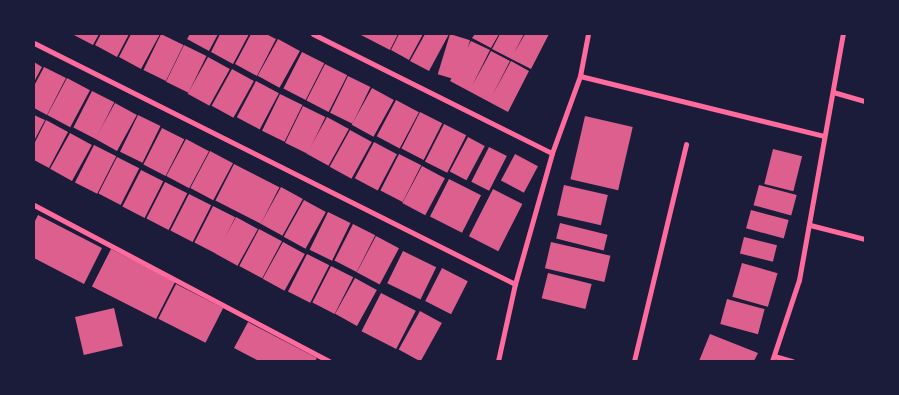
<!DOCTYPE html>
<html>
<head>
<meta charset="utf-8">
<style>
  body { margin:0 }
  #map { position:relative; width:899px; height:395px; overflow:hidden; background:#1b1b3a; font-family:"Source Sans 3",sans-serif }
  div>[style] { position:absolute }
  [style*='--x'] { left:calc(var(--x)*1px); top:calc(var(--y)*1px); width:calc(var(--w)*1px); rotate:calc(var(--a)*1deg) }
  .building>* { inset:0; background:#dd5f8e; transform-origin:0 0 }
  .minor>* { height:5px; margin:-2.5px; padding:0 2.5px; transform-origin:2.5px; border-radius:2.5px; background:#ff6b9d }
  span { translate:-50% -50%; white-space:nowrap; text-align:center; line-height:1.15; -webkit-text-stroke:4.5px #1b1b3a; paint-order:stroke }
  .frame { position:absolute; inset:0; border:35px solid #1b1b3a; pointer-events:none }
</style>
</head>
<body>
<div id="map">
  <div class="building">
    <i style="clip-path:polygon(72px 34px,99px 34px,93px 45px)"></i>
    <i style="clip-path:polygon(101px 34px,129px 34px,117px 57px,95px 45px)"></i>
    <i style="clip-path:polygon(131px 34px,160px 34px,141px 69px,119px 57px)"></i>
    <i style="left:161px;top:34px;width:25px;height:40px;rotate:26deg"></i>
    <i style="clip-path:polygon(190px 34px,218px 34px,209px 51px,187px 39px)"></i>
    <i style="clip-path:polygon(220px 34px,249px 34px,233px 64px,211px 52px)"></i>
    <i style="clip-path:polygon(251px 34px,266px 34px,276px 39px,257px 76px,235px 64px)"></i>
    <i style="clip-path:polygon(359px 34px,398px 34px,390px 50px)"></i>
    <i style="clip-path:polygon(399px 34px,423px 34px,409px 60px,391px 50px)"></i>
    <i style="clip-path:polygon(425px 34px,449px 34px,429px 71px,410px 61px)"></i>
    <i style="left:450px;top:34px;width:21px;height:42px;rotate:17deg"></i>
    <i style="clip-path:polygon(475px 34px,499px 34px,491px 48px,472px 38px)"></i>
    <i style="clip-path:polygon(500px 34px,524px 34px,514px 53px,525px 34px,549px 34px,531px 69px,492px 49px)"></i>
    <i style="left:278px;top:39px;width:25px;height:42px;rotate:29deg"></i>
    <i style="clip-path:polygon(471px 41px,490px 50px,472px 86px,491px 51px,510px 61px,492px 96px,511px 61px,529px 71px,508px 112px,450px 81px)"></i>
    <i style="left:184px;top:45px;width:25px;height:41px;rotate:26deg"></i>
    <i style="left:302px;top:52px;width:25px;height:41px;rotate:27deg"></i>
    <i style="left:208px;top:57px;width:25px;height:42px;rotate:29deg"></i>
    <i style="clip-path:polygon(34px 62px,42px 67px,34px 82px)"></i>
    <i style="left:325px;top:64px;width:25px;height:41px;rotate:27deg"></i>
    <i style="clip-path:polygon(44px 67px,66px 78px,47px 115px,34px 108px,34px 86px)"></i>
    <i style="left:232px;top:69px;width:25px;height:42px;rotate:29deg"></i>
    <i style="left:348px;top:76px;width:25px;height:41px;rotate:26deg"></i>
    <i style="left:67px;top:78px;width:26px;height:42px;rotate:28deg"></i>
    <i style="left:256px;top:81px;width:26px;height:41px;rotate:28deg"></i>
    <i style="left:372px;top:88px;width:25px;height:42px;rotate:29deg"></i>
    <i style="left:92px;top:91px;width:25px;height:41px;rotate:27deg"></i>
    <i style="left:280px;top:94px;width:25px;height:41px;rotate:26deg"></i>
    <i style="left:396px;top:100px;width:26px;height:41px;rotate:28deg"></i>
    <i style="left:115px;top:103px;width:25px;height:41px;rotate:29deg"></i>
    <i style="left:303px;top:106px;width:25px;height:41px;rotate:26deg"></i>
    <i style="left:420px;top:112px;width:25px;height:41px;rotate:27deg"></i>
    <i style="clip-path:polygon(34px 115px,45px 120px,34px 141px)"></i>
    <i style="left:138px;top:115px;width:25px;height:41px;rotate:26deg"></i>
    <i style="left:585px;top:116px;width:49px;height:65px;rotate:13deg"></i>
    <i style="left:327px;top:117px;width:25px;height:42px;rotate:29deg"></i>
    <i style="clip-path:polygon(46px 120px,68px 132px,49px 168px,34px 160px,34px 144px)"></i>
    <i style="left:444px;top:124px;width:25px;height:42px;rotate:27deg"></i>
    <i style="left:162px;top:128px;width:25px;height:41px;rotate:27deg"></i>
    <i style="left:350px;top:130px;width:25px;height:42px;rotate:29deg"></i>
    <i style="left:70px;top:133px;width:25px;height:41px;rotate:29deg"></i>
    <i style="left:468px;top:137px;width:19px;height:39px;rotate:28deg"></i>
    <i style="left:186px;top:139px;width:26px;height:42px;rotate:28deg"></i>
    <i style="left:374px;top:142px;width:26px;height:41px;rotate:28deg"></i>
    <i style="left:94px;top:145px;width:25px;height:42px;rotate:27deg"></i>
    <i style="left:489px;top:147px;width:20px;height:39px;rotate:27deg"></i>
    <i style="left:773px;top:149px;width:30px;height:36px;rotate:14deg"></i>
    <i style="left:210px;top:151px;width:26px;height:42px;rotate:28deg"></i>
    <i style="left:399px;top:154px;width:25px;height:41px;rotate:27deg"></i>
    <i style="left:515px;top:154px;width:26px;height:30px;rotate:28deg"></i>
    <i style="left:117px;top:157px;width:25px;height:41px;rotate:27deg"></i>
    <i style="left:234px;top:164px;width:51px;height:41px;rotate:27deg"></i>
    <i style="left:422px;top:166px;width:26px;height:42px;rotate:28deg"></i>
    <i style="left:141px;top:170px;width:25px;height:41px;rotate:27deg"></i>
    <i style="left:449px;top:179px;width:36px;height:42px;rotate:27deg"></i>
    <i style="left:165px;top:182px;width:25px;height:41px;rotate:27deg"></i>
    <i style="left:564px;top:185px;width:45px;height:31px;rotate:13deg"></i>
    <i style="left:759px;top:185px;width:39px;height:21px;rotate:15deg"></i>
    <i style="left:281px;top:187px;width:25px;height:42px;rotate:29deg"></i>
    <i style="left:493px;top:189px;width:33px;height:53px;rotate:27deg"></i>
    <i style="left:189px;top:194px;width:25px;height:41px;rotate:27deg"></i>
    <i style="left:304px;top:200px;width:25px;height:42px;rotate:29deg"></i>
    <i style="left:213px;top:206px;width:25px;height:41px;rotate:27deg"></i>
    <i style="left:751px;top:210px;width:39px;height:19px;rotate:15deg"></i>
    <i style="left:328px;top:212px;width:25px;height:42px;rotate:26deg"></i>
    <i style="clip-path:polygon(38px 215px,102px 248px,84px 284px,34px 258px,34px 223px)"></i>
    <i style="left:236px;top:217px;width:25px;height:42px;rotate:29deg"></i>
    <i style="left:560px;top:223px;width:49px;height:16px;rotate:14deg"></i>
    <i style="left:353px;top:224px;width:25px;height:41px;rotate:27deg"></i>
    <i style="left:259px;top:229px;width:26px;height:42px;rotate:28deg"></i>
    <i style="left:376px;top:236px;width:26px;height:41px;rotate:28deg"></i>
    <i style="left:744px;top:237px;width:34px;height:17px;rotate:14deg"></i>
    <i style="left:283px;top:242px;width:25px;height:42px;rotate:29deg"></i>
    <i style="left:551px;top:242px;width:61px;height:27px;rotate:13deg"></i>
    <i style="left:111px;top:249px;width:72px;height:42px;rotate:27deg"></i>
    <i style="left:403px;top:251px;width:37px;height:36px;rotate:26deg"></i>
    <i style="left:307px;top:254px;width:25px;height:42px;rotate:27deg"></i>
    <i style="left:742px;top:263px;width:37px;height:35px;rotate:16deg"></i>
    <i style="left:331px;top:266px;width:25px;height:41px;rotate:27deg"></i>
    <i style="left:442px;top:268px;width:29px;height:37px;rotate:27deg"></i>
    <i style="left:548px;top:273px;width:45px;height:26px;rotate:14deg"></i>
    <i style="left:355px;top:278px;width:25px;height:41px;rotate:29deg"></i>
    <i style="left:176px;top:284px;width:53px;height:39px;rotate:27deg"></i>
    <i style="left:381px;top:293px;width:39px;height:43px;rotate:27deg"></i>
    <i style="left:727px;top:299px;width:39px;height:26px;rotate:15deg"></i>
    <i style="left:114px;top:308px;width:39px;height:40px;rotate:77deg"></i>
    <i style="left:420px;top:311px;width:25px;height:44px;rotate:29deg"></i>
    <i style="clip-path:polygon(248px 322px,317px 358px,315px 361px,259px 361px,234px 348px)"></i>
    <i style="clip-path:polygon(710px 334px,758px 353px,754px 361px,699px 361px)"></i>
  </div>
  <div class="minor">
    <i style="--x:313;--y:34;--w:267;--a:26.5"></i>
    <i style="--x:34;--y:43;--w:538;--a:26.61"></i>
    <i style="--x:580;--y:76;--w:251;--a:13.8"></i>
    <i style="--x:833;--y:92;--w:33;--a:16"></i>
    <i style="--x:34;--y:205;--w:334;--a:27.9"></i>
    <i style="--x:810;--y:225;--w:57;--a:14.3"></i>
    <i style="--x:774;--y:356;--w:19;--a:16"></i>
    <i style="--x:498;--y:361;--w:79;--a:-77.6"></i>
    <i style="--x:515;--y:284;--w:136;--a:-74.2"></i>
    <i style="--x:552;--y:153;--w:82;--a:-70"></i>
    <i style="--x:580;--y:76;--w:43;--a:-79.2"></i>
    <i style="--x:634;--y:361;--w:223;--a:-76.5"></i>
    <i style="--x:772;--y:361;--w:85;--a:-71.6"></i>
    <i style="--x:799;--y:280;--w:250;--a:-79.9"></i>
  </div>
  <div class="frame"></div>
</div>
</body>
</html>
